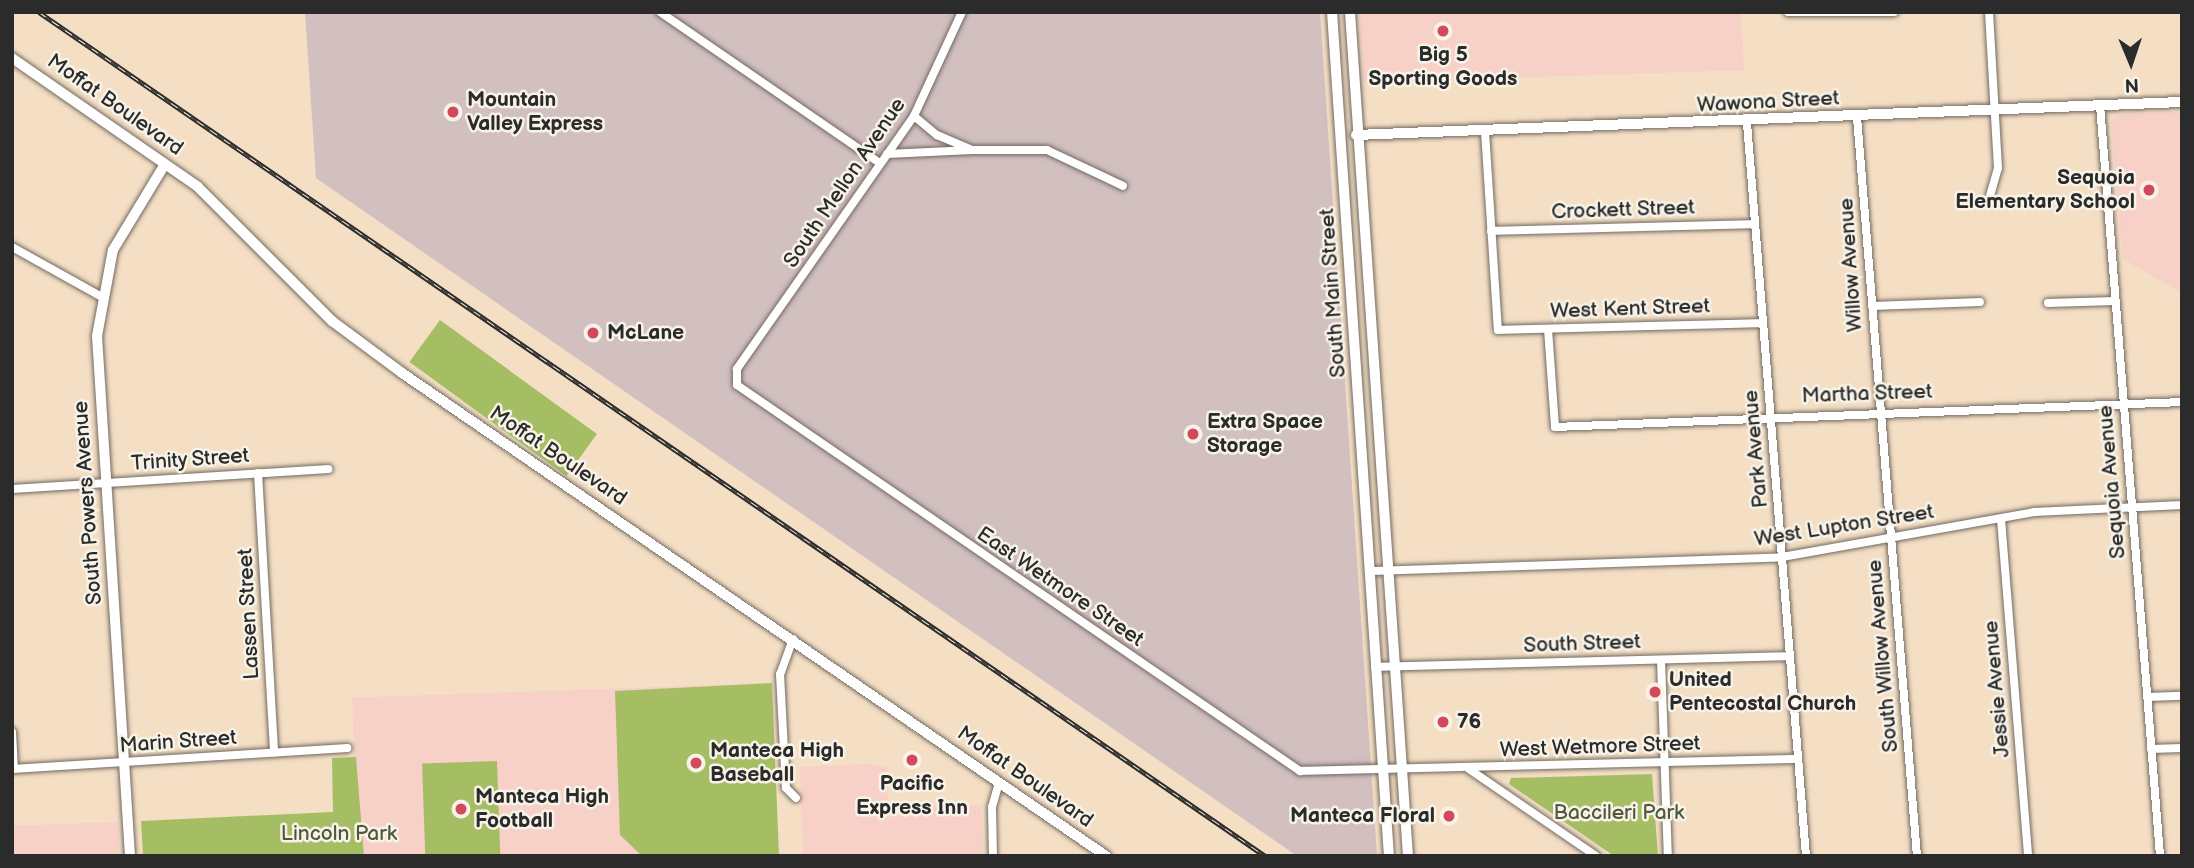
<!DOCTYPE html>
<html>
<head>
<meta charset="utf-8">
<style>
  body { margin:0 }
  #map { position:relative; width:2194px; height:868px; overflow:hidden; background:#f4dec4; font-family:"Balsamiq Sans",sans-serif }
  div>[style] { position:absolute }
  [style*='--x'] { left:calc(var(--x)*1px); top:calc(var(--y)*1px); width:calc(var(--w)*1px); rotate:calc(var(--a)*1deg) }
  .built>* { inset:0; background:#f7d1c8; transform-origin:0 0 }
  .industrial>* { inset:0; background:#d2bfc0 }
  .green>* { inset:0; background:#a6be63; transform-origin:0 0 }
  .roads { filter:drop-shadow(0 0 2px #716a61) drop-shadow(0 0 2px #716a61) }
  .minor>* { height:8px; margin:-4px; padding:0 4px; transform-origin:4px; border-radius:4px; background:#fff }
  .tertiary>* { height:10px; margin:-5px; padding:0 5px; transform-origin:5px; border-radius:5px; background:#fff }
  .secondary>* { height:10px; margin:-5px; padding:0 5px; transform-origin:5px; border-radius:5px; background:#fff }
  .rail>* { height:5px; margin-top:-2.5px; transform-origin:0; background:repeating-linear-gradient(90deg,#f7f3e8 0 8px,#2b2b2b 0 16px); box-sizing:border-box; border-block:2px solid #2b2b2b }
  .dots>* { width:19px; height:19px; translate:-50% -50%; box-sizing:border-box; border:4px solid #f7f3e8; border-radius:50% }
  span { translate:-50% -50%; white-space:nowrap; text-align:center; line-height:1.15; -webkit-text-stroke:5px #f7f3e8; paint-order:stroke }
  .poi-label { font-size:21px; color:#2b2b2b; font-weight:700 }
  .left { translate:0 -50%; text-align:left }
  .right { translate:-100% -50%; text-align:right }
  .street-label { font-size:21px; color:#2b2b2b }
  .park-label { font-size:21px; color:#50573c }
  .frame { position:absolute; inset:0; border:14px solid #2b2b2b; pointer-events:none }
  .north { position:absolute; left:2096px; top:28px; width:70px; height:70px; -webkit-text-stroke:5px #f7f3e8; paint-order:stroke; rotate:178deg; font-size:19px; font-weight:700; line-height:28px; text-align:center; color:#2b2b2b }
  .north::after { content:''; display:block; margin:auto; width:24px; height:32px; background:#2b2b2b; clip-path:polygon(50% 0,100% 100%,50% 72%,0 100%) }
</style>
</head>
<body>
<div id="map">
  <div class="built">
    <i style="clip-path:polygon(1359px 12px,1741px 12px,1744px 70px,1364px 83px)"></i>
    <i style="clip-path:polygon(2182px 112px,2182px 293px,2123px 259px,2111px 121px,2118px 114px)"></i>
    <i style="left:772px;top:683px;width:173px;height:420px;rotate:88deg"></i>
    <i style="clip-path:polygon(869px 764px,887px 767px,889px 808px,981px 805px,983px 856px,803px 856px,800px 767px)"></i>
    <i style="left:118px;top:822px;width:34px;height:106px;rotate:88deg"></i>
  </div>
  <div class="industrial">
    <i style="clip-path:polygon(305px 12px,1320px 12px,1377px 856px,1297px 856px,316px 178px)"></i>
  </div>
  <div class="green">
    <i style="left:440px;top:320px;width:194px;height:52px;rotate:36deg"></i>
    <i style="clip-path:polygon(772px 683px,779px 856px,642px 856px,620px 835px,615px 691px)"></i>
    <i style="clip-path:polygon(356px 757px,364px 856px,143px 856px,141px 821px,333px 812px,332px 758px)"></i>
    <i style="left:497px;top:761px;width:95px;height:75px;rotate:88deg"></i>
    <i style="clip-path:polygon(1652px 774px,1658px 856px,1614px 856px,1509px 784px,1511px 778px)"></i>
  </div>
  <div class="roads">
    <div class="minor">
      <i style="--x:660;--y:12;--w:267;--a:34.5"></i>
      <i style="--x:962;--y:12;--w:115;--a:114.8"></i>
      <i style="--x:914;--y:116;--w:309;--a:125"></i>
      <i style="--x:737;--y:369;--w:16;--a:90"></i>
      <i style="--x:737;--y:385;--w:683;--a:34.44"></i>
      <i style="--x:1300;--y:771;--w:498;--a:-1.4"></i>
      <i style="--x:1788;--y:12;--w:106;--a:0"></i>
      <i style="--x:1989;--y:12;--w:156;--a:86.7"></i>
      <i style="--x:1998;--y:168;--w:29;--a:106"></i>
      <i style="--x:2100;--y:105;--w:753;--a:85.43"></i>
      <i style="--x:914;--y:116;--w:30;--a:40"></i>
      <i style="--x:937;--y:135;--w:38;--a:23"></i>
      <i style="--x:972;--y:150;--w:75;--a:0"></i>
      <i style="--x:1047;--y:150;--w:84;--a:25.3"></i>
      <i style="--x:1857;--y:117;--w:741;--a:85.36"></i>
      <i style="--x:1747;--y:123;--w:735;--a:85.4"></i>
      <i style="--x:1485;--y:131;--w:199;--a:86.3"></i>
      <i style="--x:1498;--y:330;--w:265;--a:-1.5"></i>
      <i style="--x:887;--y:154;--w:85;--a:-2.7"></i>
      <i style="--x:1491;--y:231;--w:264;--a:-1.5"></i>
      <i style="--x:12;--y:247;--w:101;--a:29.1"></i>
      <i style="--x:2048;--y:303;--w:67;--a:-1.7"></i>
      <i style="--x:1872;--y:306;--w:108;--a:-2.1"></i>
      <i style="--x:1548;--y:329;--w:98;--a:85.9"></i>
      <i style="--x:1555;--y:427;--w:627;--a:-2.28"></i>
      <i style="--x:258;--y:473;--w:280;--a:86.7"></i>
      <i style="--x:12;--y:489;--w:317;--a:-3.6"></i>
      <i style="--x:2001;--y:519;--w:338;--a:85.4"></i>
      <i style="--x:1369;--y:571;--w:413;--a:-1.9"></i>
      <i style="--x:1782;--y:557;--w:256;--a:-10.1"></i>
      <i style="--x:2034;--y:512;--w:148;--a:-2.7"></i>
      <i style="--x:793;--y:639;--w:37;--a:110"></i>
      <i style="--x:780;--y:674;--w:114;--a:87"></i>
      <i style="--x:786;--y:788;--w:14;--a:45"></i>
      <i style="--x:1661;--y:660;--w:196;--a:88"></i>
      <i style="--x:1375;--y:667;--w:415;--a:-1.5"></i>
      <i style="--x:2147;--y:697;--w:35;--a:-2"></i>
      <i style="--x:12;--y:732;--w:37;--a:87"></i>
      <i style="--x:2151;--y:749;--w:31;--a:-2"></i>
      <i style="--x:12;--y:769;--w:336;--a:-3.6"></i>
      <i style="--x:1469;--y:769;--w:154;--a:34.4"></i>
      <i style="--x:993;--y:856;--w:49;--a:-91.2"></i>
      <i style="--x:992;--y:807;--w:26;--a:-74"></i>
    </div>
    <div class="tertiary">
      <i style="--x:1356;--y:135;--w:827;--a:-2.29"></i>
      <i style="--x:130;--y:856;--w:521;--a:-93.63"></i>
      <i style="--x:97;--y:336;--w:87;--a:-79.5"></i>
      <i style="--x:113;--y:250;--w:100;--a:-58.8"></i>
    </div>
    <div class="secondary">
      <i style="--x:1332;--y:12;--w:846;--a:86.14"></i>
      <i style="--x:1350;--y:12;--w:846;--a:86.07"></i>
      <i style="--x:12;--y:58;--w:226;--a:34.7"></i>
      <i style="--x:198;--y:187;--w:190;--a:45"></i>
      <i style="--x:332;--y:321;--w:87;--a:36.6"></i>
      <i style="--x:402;--y:373;--w:854;--a:34.45"></i>
    </div>
  </div>
  <div class="rail">
    <i style="--x:39;--y:12;--w:1488;--a:34.54"></i>
  </div>
  <div class="dots">
    <i style="left:1443px;top:31px;background:#d1495b"></i>
    <i style="left:453px;top:112px;background:#d1495b"></i>
    <i style="left:2149px;top:190px;background:#d1495b"></i>
    <i style="left:593px;top:333px;background:#d1495b"></i>
    <i style="left:1193px;top:434px;background:#d1495b"></i>
    <i style="left:1655px;top:692px;background:#d1495b"></i>
    <i style="left:1443px;top:722px;background:#d1495b"></i>
    <i style="left:912px;top:760px;background:#d1495b"></i>
    <i style="left:696px;top:763px;background:#d1495b"></i>
    <i style="left:461px;top:809px;background:#d1495b"></i>
    <i style="left:1449px;top:816px;background:#d1495b"></i>
  </div>
  <div class="poi-label">
    <span style="left:1443px;top:67px">Big 5<br>Sporting Goods</span>
    <span class="left" style="left:467px;top:112px">Mountain<br>Valley Express</span>
    <span class="right" style="left:2135px;top:190px">Sequoia<br>Elementary School</span>
    <span class="left" style="left:607px;top:333px">McLane</span>
    <span class="left" style="left:1207px;top:434px">Extra Space<br>Storage</span>
    <span class="left" style="left:1669px;top:692px">United<br>Pentecostal Church</span>
    <span class="left" style="left:1457px;top:722px">76</span>
    <span class="left" style="left:710px;top:763px">Manteca High<br>Baseball</span>
    <span style="left:912px;top:796px">Pacific<br>Express Inn</span>
    <span class="left" style="left:475px;top:809px">Manteca High<br>Football</span>
    <span class="right" style="left:1435px;top:816px">Manteca Floral</span>
  </div>
  <div class="street-label">
    <span style="left:1768px;top:102px;rotate:-3deg">Wawona Street</span>
    <span style="left:115px;top:105px;rotate:35deg">Moffat Boulevard</span>
    <span style="left:845px;top:183px;rotate:-56deg">South Mellon Avenue</span>
    <span style="left:1623px;top:210px;rotate:-2deg">Crockett Street</span>
    <span style="left:1851px;top:265px;rotate:-94deg">Willow Avenue</span>
    <span style="left:1333px;top:293px;rotate:-94deg">South Main Street</span>
    <span style="left:1630px;top:309px;rotate:-2deg">West Kent Street</span>
    <span style="left:1867px;top:394px;rotate:-2deg">Martha Street</span>
    <span style="left:1756px;top:449px;rotate:-95deg">Park Avenue</span>
    <span style="left:558px;top:456px;rotate:34deg">Moffat Boulevard</span>
    <span style="left:190px;top:460px;rotate:-4deg">Trinity Street</span>
    <span style="left:2112px;top:482px;rotate:-95deg">Sequoia Avenue</span>
    <span style="left:88px;top:503px;rotate:-94deg">South Powers Avenue</span>
    <span style="left:1844px;top:526px;rotate:-9deg">West Lupton Street</span>
    <span style="left:1060px;top:587px;rotate:34deg">East Wetmore Street</span>
    <span style="left:249px;top:614px;rotate:-93deg">Lassen Street</span>
    <span style="left:1582px;top:644px;rotate:-2deg">South Street</span>
    <span style="left:1883px;top:656px;rotate:-95deg">South Willow Avenue</span>
    <span style="left:1997px;top:689px;rotate:-95deg">Jessie Avenue</span>
    <span style="left:178px;top:742px;rotate:-4deg">Marin Street</span>
    <span style="left:1600px;top:747px;rotate:-2deg">West Wetmore Street</span>
    <span style="left:1025px;top:777px;rotate:35deg">Moffat Boulevard</span>
  </div>
  <div class="park-label">
    <span style="left:1619px;top:813px">Baccileri Park</span>
    <span style="left:339px;top:834px">Lincoln Park</span>
  </div>
  <div class="frame"></div>
  <div class="north">N</div>
</div>
</body>
</html>
